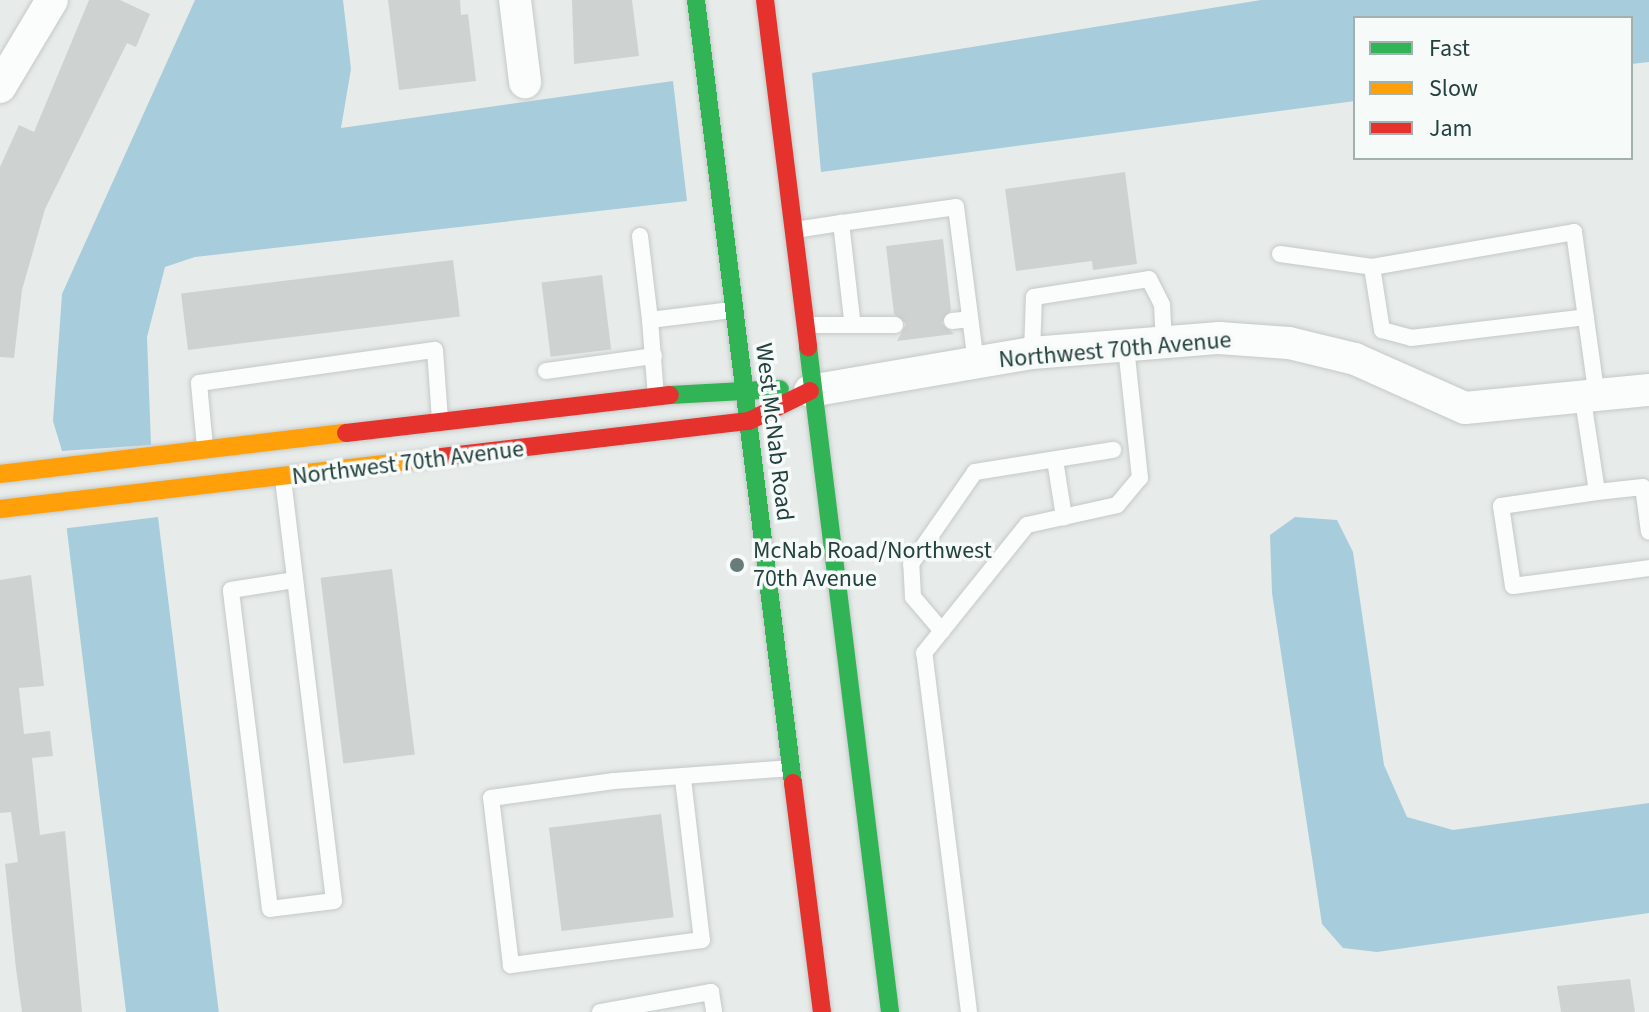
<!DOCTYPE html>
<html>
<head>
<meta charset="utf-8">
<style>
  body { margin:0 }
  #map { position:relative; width:1649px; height:1012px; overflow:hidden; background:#e7ecea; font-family:"Source Sans 3",sans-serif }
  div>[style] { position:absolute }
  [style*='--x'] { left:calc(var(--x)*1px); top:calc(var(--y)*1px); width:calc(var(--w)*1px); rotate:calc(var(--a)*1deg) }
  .water>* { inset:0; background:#a7ccdb; transform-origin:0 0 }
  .building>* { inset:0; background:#ced3d2; transform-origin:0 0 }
  .roads { filter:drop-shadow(0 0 2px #c4c9c7) drop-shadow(0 0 2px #c4c9c7) }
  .lane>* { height:16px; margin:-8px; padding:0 8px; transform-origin:8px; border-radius:8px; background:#fbfcfc }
  .street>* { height:32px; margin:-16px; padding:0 16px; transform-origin:16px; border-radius:16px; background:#fbfcfc }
  .fast>* { height:18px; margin:-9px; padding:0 9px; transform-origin:9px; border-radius:9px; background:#30b455 }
  .slow>* { height:18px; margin:-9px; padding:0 9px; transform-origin:9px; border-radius:9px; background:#ff9f0a }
  .jam>* { height:18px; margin:-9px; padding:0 9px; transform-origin:9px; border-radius:9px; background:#e5322d }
  .dots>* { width:22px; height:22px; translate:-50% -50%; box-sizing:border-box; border:4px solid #f6faf9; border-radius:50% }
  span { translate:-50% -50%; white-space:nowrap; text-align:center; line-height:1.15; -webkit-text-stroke:7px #f6faf9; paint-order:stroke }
  .street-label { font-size:24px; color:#23413d }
  .poi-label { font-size:24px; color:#23413d }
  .left { translate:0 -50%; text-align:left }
  .legend { position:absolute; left:1353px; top:16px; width:280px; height:144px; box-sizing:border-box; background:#f6faf9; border:2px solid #a2b0ae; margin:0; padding:10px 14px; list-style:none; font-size:24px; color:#23413d }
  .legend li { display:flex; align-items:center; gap:16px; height:40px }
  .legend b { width:40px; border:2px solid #a2b0ae }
</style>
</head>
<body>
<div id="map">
  <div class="water">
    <i style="clip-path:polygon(195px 0,343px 0,351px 69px,341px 128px,673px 81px,687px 201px,195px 257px,165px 267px,147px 337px,151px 445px,62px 451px,53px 421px,62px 294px)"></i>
    <i style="clip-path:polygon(1261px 0,1649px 0,1649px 62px,1631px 64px,1631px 18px,1355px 18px,1355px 101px,821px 172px,812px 73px)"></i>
    <i style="left:158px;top:517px;width:499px;height:92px;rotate:83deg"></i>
    <i style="clip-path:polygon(1295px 517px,1337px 520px,1353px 552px,1384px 765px,1407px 817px,1453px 830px,1649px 803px,1649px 913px,1377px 952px,1343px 948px,1322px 924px,1272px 593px,1270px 535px)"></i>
  </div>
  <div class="building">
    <i style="clip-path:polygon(89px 0,120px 0,150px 14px,136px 47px,127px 43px,45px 209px,22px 290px,14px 358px,0 357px,0 167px,19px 125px,34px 132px)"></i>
    <i style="clip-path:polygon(388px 0,460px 0,461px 15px,468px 14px,476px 81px,399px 90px)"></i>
    <i style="clip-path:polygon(572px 0,632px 0,639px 56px,574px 64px)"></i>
    <i style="clip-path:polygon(1125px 172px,1137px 264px,1093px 270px,1092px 261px,1016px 271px,1005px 189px)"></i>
    <i style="clip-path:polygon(943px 239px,951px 310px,941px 323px,954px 334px,897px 341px,906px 324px,894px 314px,886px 246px)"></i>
    <i style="left:453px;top:260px;width:57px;height:274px;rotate:83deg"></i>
    <i style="left:602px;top:275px;width:75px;height:61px;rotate:83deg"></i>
    <i style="left:392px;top:569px;width:187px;height:72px;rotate:83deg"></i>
    <i style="clip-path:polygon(31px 575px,44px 686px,19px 688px,24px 734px,50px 731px,53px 756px,32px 758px,40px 835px,65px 831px,82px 1012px,22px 1012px,16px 969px,5px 864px,18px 862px,11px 812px,0 813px,0 580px)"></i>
    <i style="left:661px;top:814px;width:104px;height:113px;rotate:83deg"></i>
    <i style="clip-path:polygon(1630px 979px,1635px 1012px,1561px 1012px,1557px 986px)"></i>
  </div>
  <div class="roads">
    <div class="lane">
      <i style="--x:795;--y:230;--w:47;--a:-8.7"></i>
      <i style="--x:640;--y:236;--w:85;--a:83.2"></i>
      <i style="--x:650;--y:320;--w:82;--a:-7"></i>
      <i style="--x:1280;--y:254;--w:93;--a:8"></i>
      <i style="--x:1372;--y:267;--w:205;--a:-9.8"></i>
      <i style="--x:1574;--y:232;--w:168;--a:82.1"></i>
      <i style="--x:1372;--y:267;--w:64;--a:81"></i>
      <i style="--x:1382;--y:330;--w:30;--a:15"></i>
      <i style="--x:1411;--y:338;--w:176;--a:-6.8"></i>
      <i style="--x:852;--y:319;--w:97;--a:-96.5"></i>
      <i style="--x:841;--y:223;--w:116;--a:-7.9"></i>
      <i style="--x:956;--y:207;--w:157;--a:82.7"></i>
      <i style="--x:650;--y:320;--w:76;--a:85.5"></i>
      <i style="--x:952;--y:321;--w:18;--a:-6"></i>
      <i style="--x:807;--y:325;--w:88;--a:0"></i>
      <i style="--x:1032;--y:353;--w:56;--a:-88"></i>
      <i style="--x:1034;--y:297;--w:116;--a:-8.9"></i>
      <i style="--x:1149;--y:279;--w:29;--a:63"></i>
      <i style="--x:1162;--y:305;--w:38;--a:87"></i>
      <i style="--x:546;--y:371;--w:109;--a:-7.9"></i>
      <i style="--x:1583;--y:400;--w:93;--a:81.3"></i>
      <i style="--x:1597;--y:492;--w:97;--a:171.7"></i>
      <i style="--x:1501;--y:506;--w:81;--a:81.5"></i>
      <i style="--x:1513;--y:586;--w:137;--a:-7.5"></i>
      <i style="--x:205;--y:447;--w:64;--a:-95.4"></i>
      <i style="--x:199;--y:383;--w:238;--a:-8"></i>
      <i style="--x:435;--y:350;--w:70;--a:85.9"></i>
      <i style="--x:1055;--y:460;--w:58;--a:81"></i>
      <i style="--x:283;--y:479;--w:425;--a:83.1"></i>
      <i style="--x:334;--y:901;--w:64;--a:172.9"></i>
      <i style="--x:270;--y:909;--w:321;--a:-97"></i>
      <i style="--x:231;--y:590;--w:65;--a:-8.9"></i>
      <i style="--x:1597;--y:492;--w:46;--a:-6.2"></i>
      <i style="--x:1643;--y:487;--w:45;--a:82.4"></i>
      <i style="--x:942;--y:631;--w:45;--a:-130.5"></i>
      <i style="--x:913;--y:597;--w:33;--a:-93"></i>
      <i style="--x:911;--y:564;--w:112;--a:-55.2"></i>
      <i style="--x:975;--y:472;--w:140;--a:-9.1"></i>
      <i style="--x:683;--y:779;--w:162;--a:83.3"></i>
      <i style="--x:702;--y:940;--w:193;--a:172.5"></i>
      <i style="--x:511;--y:965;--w:168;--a:-96.8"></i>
      <i style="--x:491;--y:798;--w:124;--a:-7.9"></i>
      <i style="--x:614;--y:781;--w:175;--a:-4.2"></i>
      <i style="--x:600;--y:1012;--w:113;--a:-10.2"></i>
      <i style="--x:711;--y:992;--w:20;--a:81"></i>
      <i style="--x:969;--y:1012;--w:362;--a:-97.1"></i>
      <i style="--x:924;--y:653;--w:164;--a:-51.2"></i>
      <i style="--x:1027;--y:525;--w:92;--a:-12.5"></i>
      <i style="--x:1117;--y:505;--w:35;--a:-50"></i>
      <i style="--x:1140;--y:478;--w:133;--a:-96.1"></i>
    </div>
    <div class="street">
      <i style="--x:515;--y:0;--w:83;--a:83"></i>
      <i style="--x:0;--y:87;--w:101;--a:-59.1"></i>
      <i style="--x:810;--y:391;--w:225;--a:-9.7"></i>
      <i style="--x:1032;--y:353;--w:188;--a:-4.6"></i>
      <i style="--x:1219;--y:338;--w:70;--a:4.1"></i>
      <i style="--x:1289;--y:343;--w:68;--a:13.6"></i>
      <i style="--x:1355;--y:359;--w:120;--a:24"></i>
      <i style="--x:1465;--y:408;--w:185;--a:-5.6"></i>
    </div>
    <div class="fast">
      <i style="--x:696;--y:0;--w:789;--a:82.94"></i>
      <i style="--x:808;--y:347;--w:670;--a:82.97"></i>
      <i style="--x:670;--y:395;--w:110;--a:-3.1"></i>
    </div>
    <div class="slow">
      <i style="--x:0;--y:474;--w:348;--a:-6.8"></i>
      <i style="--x:0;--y:509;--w:436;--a:-6.7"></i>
    </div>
    <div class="jam">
      <i style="--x:765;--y:0;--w:350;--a:82.9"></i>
      <i style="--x:346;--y:433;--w:326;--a:-6.7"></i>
      <i style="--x:433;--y:458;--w:318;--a:-6.7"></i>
      <i style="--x:749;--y:421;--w:68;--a:-26.2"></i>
      <i style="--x:793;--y:783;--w:231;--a:82.8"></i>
    </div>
  </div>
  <div class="dots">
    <i style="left:737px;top:565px;background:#687d7a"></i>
  </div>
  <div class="street-label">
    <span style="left:1115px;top:350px;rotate:-5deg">Northwest 70th Avenue</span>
    <span style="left:774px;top:432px;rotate:83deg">West McNab Road</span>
    <span style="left:408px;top:463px;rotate:-7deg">Northwest 70th Avenue</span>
  </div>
  <div class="poi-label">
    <span class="left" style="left:753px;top:565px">McNab Road/Northwest<br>70th Avenue</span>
  </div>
  <ul class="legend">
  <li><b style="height:10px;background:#30b455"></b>Fast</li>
  <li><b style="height:10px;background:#ff9f0a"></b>Slow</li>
  <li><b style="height:10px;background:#e5322d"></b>Jam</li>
  </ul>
</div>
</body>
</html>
